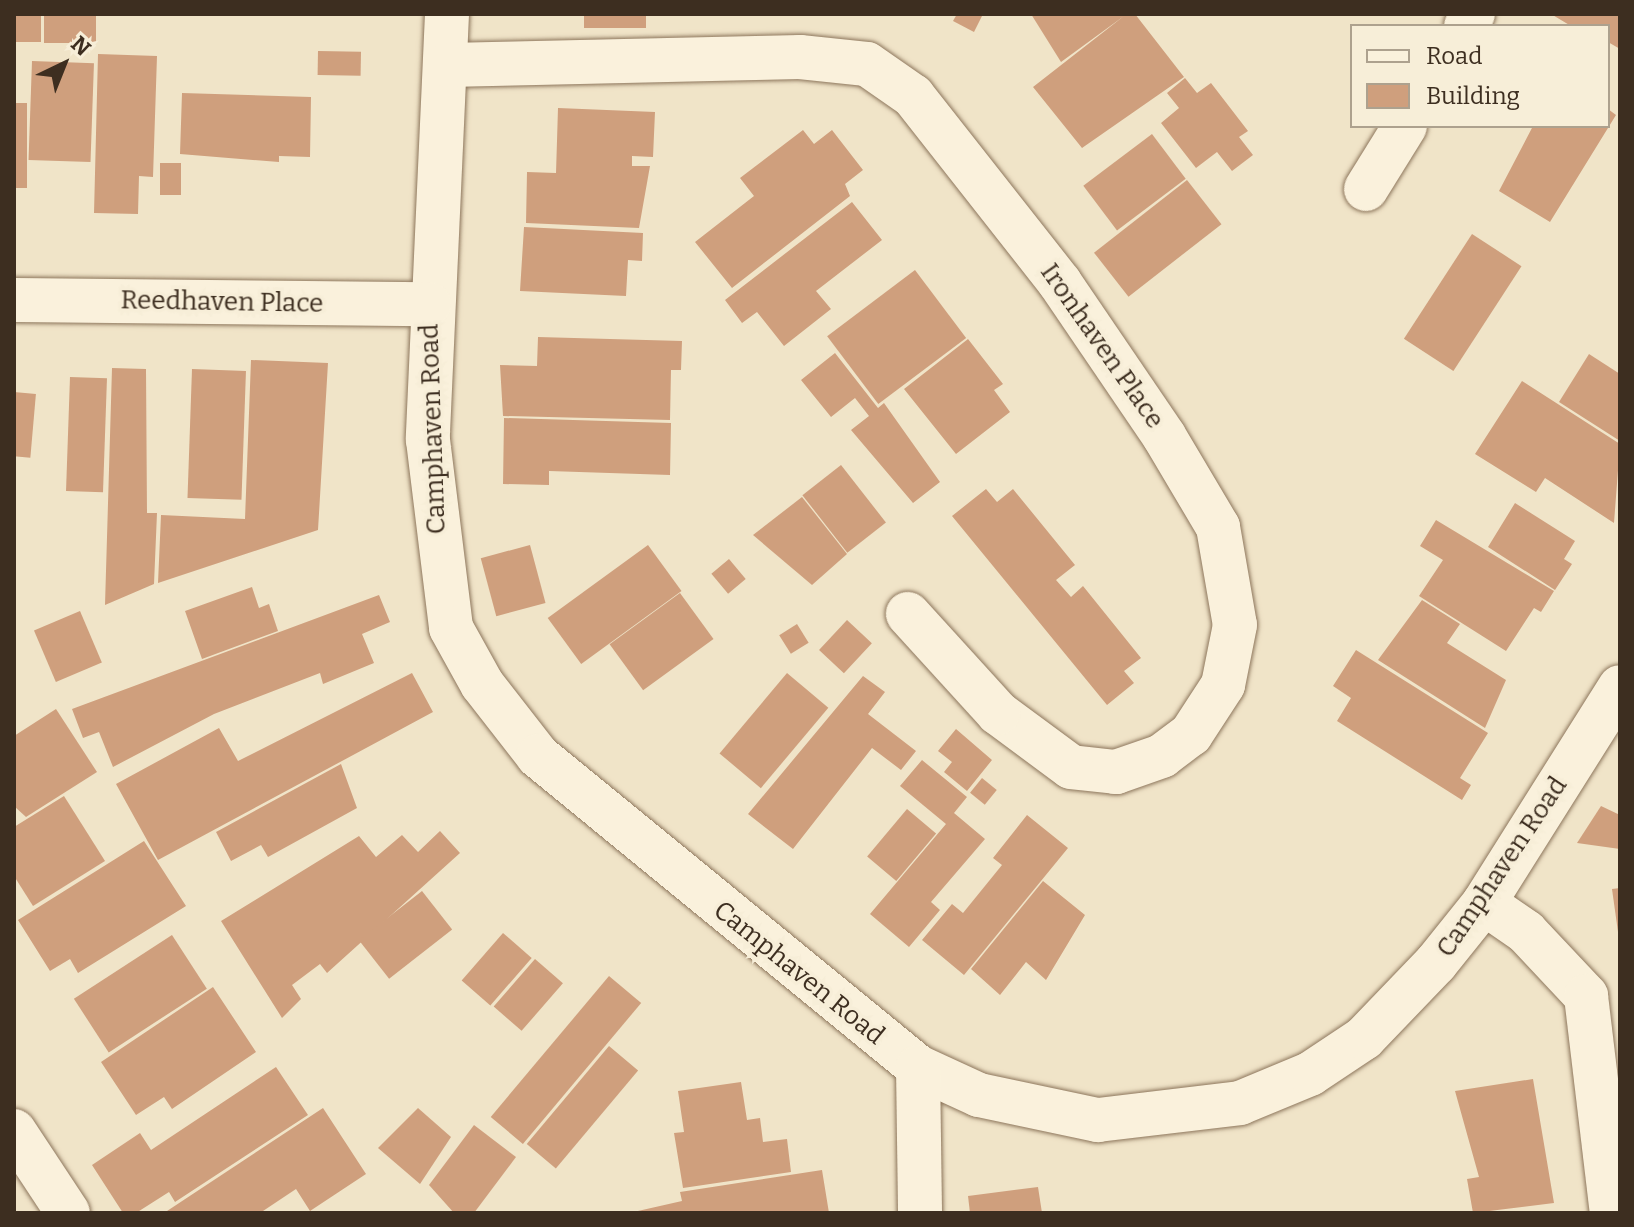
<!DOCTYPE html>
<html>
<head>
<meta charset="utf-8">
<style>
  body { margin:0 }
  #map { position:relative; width:1634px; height:1227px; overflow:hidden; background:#f0e4c8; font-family:Bitter,serif }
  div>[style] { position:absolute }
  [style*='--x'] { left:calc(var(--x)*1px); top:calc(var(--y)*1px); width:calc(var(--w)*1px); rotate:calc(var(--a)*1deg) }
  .building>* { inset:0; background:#cf9f7d; transform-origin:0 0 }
  .roads { filter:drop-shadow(0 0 2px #8d765c) drop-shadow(0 0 2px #8d765c) }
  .minor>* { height:44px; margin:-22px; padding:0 22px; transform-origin:22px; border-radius:22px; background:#faf1dc }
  span { translate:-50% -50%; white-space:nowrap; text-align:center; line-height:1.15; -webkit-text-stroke:7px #f7eed8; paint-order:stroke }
  .street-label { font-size:26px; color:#3d2e20 }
  .frame { position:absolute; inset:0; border:16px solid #3d2e20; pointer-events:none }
  .legend { position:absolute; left:1350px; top:24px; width:260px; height:104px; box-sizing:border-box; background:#f7eed8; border:2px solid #ada18e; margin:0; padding:10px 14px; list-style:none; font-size:24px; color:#3d2e20 }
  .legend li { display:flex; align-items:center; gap:16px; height:40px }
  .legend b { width:40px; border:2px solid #ada18e }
  .north { position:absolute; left:24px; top:24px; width:80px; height:80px; -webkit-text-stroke:6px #f7eed8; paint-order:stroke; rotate:43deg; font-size:22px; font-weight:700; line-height:32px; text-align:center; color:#3d2e20 }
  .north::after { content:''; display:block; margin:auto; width:28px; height:36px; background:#3d2e20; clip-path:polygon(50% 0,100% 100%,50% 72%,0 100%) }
</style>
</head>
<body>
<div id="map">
  <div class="building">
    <i style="left:14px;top:14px;width:27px;height:28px"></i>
    <i style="left:44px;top:14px;width:52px;height:29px"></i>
    <i style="left:584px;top:14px;width:62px;height:14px"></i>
    <i style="clip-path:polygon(957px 14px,983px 14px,974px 32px,953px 21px)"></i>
    <i style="clip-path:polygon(1031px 14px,1135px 14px,1184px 77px,1082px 148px,1033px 87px,1124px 16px,1061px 62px)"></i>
    <i style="clip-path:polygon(1551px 14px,1620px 14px,1620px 49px,1608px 42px,1608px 26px,1571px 26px)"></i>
    <i style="left:318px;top:51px;width:43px;height:24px;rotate:1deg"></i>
    <i style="clip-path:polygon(98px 54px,157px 56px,153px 177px,139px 176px,138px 214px,94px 213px)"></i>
    <i style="left:32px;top:61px;width:62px;height:99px;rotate:2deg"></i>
    <i style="clip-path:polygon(1185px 78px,1197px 93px,1211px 83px,1248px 131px,1239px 137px,1253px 155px,1232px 171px,1217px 152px,1196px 168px,1161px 123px,1179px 108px,1167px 93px)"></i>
    <i style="clip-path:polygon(182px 93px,311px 97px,310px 157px,279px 156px,279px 162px,180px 154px)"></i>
    <i style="left:14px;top:103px;width:13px;height:85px"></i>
    <i style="clip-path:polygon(558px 108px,655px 112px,653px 157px,632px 156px,632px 166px,650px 166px,639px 228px,526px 223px,527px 172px,556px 173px)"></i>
    <i style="clip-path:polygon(1608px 109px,1616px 115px,1550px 222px,1499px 191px,1533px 126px,1608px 126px)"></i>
    <i style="clip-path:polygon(803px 130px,814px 144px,832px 130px,863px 170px,845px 184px,850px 196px,732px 288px,695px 242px,754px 196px,740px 178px)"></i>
    <i style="left:1152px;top:134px;width:56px;height:86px;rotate:53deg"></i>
    <i style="left:160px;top:163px;width:21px;height:32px"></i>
    <i style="left:1187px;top:180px;width:56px;height:118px;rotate:52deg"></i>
    <i style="clip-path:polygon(852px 202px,882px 240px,816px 291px,831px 309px,784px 346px,757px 312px,742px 323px,725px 300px)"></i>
    <i style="clip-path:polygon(524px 227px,643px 233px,642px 261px,628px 260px,626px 296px,520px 291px)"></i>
    <i style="left:1472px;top:234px;width:59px;height:125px;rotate:33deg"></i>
    <i style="left:915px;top:270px;width:85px;height:110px;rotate:53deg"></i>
    <i style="clip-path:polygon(538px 337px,682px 341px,681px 370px,671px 370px,670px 420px,503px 416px,500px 365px,537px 366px)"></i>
    <i style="clip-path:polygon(968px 339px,1003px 384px,994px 390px,1010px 412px,956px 454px,904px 389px)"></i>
    <i style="clip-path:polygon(835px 353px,878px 408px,884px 403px,940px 482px,913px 503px,851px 430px,869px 416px,855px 398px,831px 417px,801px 380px)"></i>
    <i style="clip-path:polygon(1589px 354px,1620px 374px,1620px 441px,1559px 402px)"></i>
    <i style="clip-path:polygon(251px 360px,328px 363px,318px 530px,158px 583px,161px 515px,245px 519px)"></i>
    <i style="clip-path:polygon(112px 368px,146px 369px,147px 513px,157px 513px,154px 584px,105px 605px)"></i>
    <i style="left:192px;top:369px;width:54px;height:129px;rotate:2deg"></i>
    <i style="left:70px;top:377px;width:37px;height:114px;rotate:2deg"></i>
    <i style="clip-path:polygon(1522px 381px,1620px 444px,1614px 523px,1545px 478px,1536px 492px,1475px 454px)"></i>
    <i style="left:14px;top:392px;width:22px;height:64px;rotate:5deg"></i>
    <i style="clip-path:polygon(504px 418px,671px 423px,670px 475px,549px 471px,549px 485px,503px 484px)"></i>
    <i style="left:841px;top:465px;width:73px;height:49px;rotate:52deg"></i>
    <i style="clip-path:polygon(986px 489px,997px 502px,1013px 489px,1075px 565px,1056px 580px,1071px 597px,1083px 586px,1141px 658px,1124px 671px,1134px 683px,1107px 705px,952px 516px)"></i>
    <i style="clip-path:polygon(802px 497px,847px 554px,812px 585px,753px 535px)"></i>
    <i style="clip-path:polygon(1515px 503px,1575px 541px,1564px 559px,1572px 564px,1555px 590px,1488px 547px)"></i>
    <i style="clip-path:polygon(1436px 520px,1554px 591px,1541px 612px,1534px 608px,1506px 651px,1419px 596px,1443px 560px,1420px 546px)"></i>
    <i style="left:530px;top:545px;width:60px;height:51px;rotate:75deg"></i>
    <i style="left:648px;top:545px;width:57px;height:124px;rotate:54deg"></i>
    <i style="left:729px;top:559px;width:26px;height:23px;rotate:50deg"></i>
    <i style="clip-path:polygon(252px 587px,259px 608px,269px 604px,278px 631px,202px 659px,185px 611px)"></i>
    <i style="left:680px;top:593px;width:57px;height:87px;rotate:54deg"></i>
    <i style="clip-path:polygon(379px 595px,390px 622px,362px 634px,374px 663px,323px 684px,320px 673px,214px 714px,113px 767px,99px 732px,83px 738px,72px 709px)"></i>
    <i style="clip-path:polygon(1422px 600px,1460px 624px,1447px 643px,1506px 680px,1485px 728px,1378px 660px)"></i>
    <i style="left:80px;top:611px;width:56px;height:50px;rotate:67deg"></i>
    <i style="left:847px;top:620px;width:34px;height:41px;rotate:43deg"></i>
    <i style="left:797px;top:624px;width:22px;height:21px;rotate:58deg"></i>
    <i style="clip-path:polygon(1356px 650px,1488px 733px,1460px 778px,1471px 785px,1462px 800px,1337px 721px,1351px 698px,1333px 686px)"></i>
    <i style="clip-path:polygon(412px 673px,433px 712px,158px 860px,116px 784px,219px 728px,238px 761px)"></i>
    <i style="left:787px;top:673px;width:54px;height:105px;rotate:40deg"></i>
    <i style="clip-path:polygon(863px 676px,885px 692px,868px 714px,916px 751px,901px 770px,872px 748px,793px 849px,748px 814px)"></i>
    <i style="clip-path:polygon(56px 709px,97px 772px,26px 817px,14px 806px,14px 736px)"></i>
    <i style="clip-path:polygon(956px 729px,992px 760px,967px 791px,944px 772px,952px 762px,938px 751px)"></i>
    <i style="clip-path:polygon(922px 760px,967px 797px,954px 813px,985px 839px,931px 902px,940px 910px,909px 947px,870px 914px,946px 824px,900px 786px)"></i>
    <i style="clip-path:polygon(341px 764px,357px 808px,268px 857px,261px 845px,231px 861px,216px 832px)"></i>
    <i style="left:982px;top:778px;width:19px;height:19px;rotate:39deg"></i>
    <i style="clip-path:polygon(64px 796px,105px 861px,33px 906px,14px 876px,14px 827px)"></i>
    <i style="clip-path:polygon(1601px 806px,1620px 815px,1620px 849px,1577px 843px)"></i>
    <i style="left:907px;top:809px;width:38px;height:62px;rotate:40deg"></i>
    <i style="clip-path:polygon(1027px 815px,1068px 848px,964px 975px,922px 940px,952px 904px,963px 913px,1002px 865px,993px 858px)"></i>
    <i style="clip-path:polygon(440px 831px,460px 853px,327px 973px,320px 964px,292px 985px,301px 999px,282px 1018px,221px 921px,359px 836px,376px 857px,402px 835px,418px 852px)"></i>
    <i style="clip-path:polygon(144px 841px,186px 906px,78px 973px,70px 959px,50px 971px,18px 920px)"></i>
    <i style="clip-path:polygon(1043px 881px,1085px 915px,1046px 980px,1026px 962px,1000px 995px,971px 969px)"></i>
    <i style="clip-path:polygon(1620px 888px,1620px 932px,1618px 932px,1612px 889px)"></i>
    <i style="left:422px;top:891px;width:49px;height:80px;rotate:52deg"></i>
    <i style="left:503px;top:933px;width:38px;height:63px;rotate:41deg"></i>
    <i style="left:172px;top:935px;width:64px;height:117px;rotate:57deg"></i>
    <i style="left:535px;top:959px;width:37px;height:63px;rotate:41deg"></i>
    <i style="left:609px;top:976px;width:42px;height:184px;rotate:40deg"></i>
    <i style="clip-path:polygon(213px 987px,256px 1052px,172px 1109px,164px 1097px,136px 1115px,101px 1062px)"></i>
    <i style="left:609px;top:1046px;width:38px;height:128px;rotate:40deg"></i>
    <i style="clip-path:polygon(276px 1067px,308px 1115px,175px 1202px,169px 1192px,136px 1213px,123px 1213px,92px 1165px,140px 1133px,151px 1150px)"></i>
    <i style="clip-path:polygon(1533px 1079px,1554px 1203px,1473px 1213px,1467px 1179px,1479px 1177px,1455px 1091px)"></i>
    <i style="clip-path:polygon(741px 1082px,747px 1120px,760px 1118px,763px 1142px,787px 1139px,791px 1172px,683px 1188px,674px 1133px,684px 1132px,678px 1091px)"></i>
    <i style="clip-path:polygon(323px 1108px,366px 1174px,310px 1211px,296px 1189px,260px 1213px,164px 1213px)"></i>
    <i style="clip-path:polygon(418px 1108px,451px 1137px,420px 1184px,378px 1148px)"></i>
    <i style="clip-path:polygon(474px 1125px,516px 1157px,474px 1213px,454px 1213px,429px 1185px)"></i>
    <i style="clip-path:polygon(822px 1170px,829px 1213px,629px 1213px,682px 1201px,680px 1192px)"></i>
    <i style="clip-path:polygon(1038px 1187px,1042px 1213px,970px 1213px,968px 1196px)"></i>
  </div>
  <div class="roads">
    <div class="minor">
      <i style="--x:447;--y:14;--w:426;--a:92.6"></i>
      <i style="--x:428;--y:440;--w:189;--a:83"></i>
      <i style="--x:451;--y:628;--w:64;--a:61"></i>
      <i style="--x:482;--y:684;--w:91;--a:52.1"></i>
      <i style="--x:538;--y:756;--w:491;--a:39.3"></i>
      <i style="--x:918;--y:1067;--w:67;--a:24.7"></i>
      <i style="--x:979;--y:1095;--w:122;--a:11.9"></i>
      <i style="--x:1098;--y:1120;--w:143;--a:-6.8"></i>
      <i style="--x:1240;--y:1103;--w:76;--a:-22.5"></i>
      <i style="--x:1310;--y:1074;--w:65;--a:-33.7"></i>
      <i style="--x:1364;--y:1038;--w:104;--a:-46.2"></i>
      <i style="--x:1436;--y:963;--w:77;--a:-51.3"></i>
      <i style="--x:1484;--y:903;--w:255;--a:-57.8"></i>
      <i style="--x:1466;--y:26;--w:14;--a:-60"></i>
      <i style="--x:448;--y:65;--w:352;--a:-1.3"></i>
      <i style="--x:800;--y:57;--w:67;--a:6"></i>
      <i style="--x:867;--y:64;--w:56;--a:34.8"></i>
      <i style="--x:913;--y:96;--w:238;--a:51.8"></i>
      <i style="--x:1060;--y:283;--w:185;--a:55.8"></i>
      <i style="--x:1164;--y:436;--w:106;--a:59.3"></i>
      <i style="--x:1218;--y:527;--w:99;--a:80.2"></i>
      <i style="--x:1235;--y:625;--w:61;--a:101.3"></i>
      <i style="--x:1223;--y:685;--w:59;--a:123.1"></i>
      <i style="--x:1191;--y:734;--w:36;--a:143"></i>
      <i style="--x:1162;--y:756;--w:49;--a:160.8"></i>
      <i style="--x:1116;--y:772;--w:45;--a:-173.7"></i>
      <i style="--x:1071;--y:767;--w:91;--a:-143.5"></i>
      <i style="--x:998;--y:713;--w:134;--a:-132.3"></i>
      <i style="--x:1366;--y:189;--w:74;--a:-58.2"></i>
      <i style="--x:14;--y:300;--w:415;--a:0.6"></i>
      <i style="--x:1484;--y:903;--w:51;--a:34.6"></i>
      <i style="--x:1526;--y:932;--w:88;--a:46.8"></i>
      <i style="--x:1586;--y:996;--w:219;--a:83.2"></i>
      <i style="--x:918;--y:1067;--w:146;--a:89.2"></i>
      <i style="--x:14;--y:1131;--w:98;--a:56.6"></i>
    </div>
  </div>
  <div class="street-label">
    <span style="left:222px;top:302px;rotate:1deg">Reedhaven Place</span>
    <span style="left:1102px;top:346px;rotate:55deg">Ironhaven Place</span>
    <span style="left:433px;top:429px;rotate:-92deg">Camphaven Road</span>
    <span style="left:1502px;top:867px;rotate:-56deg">Camphaven Road</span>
    <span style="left:799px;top:973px;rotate:39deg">Camphaven Road</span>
  </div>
  <div class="frame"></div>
  <ul class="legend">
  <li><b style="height:10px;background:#faf1dc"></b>Road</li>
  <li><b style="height:22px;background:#cf9f7d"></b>Building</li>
  </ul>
  <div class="north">N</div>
</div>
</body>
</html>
